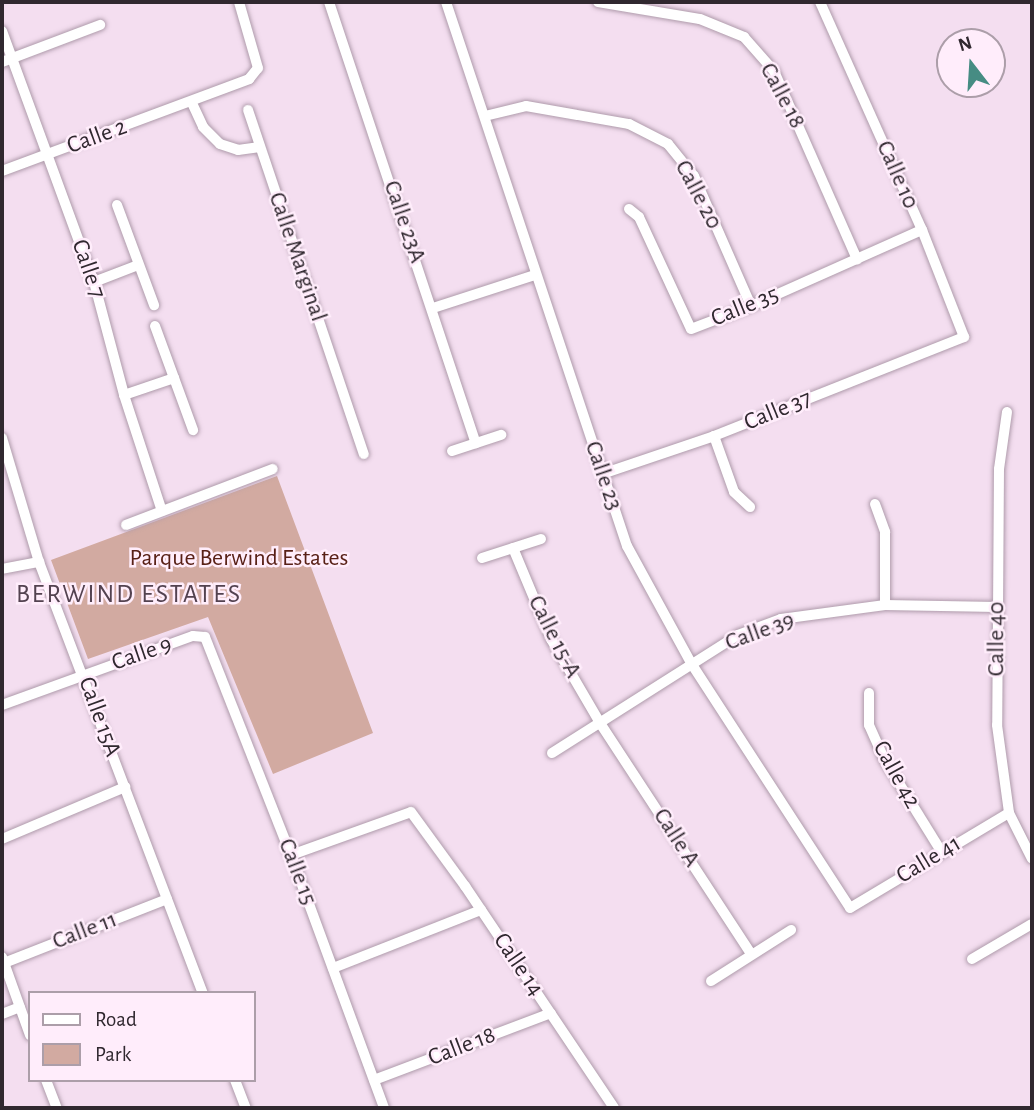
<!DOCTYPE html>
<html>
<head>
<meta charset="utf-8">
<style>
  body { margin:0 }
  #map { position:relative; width:1034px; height:1110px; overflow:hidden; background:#f4def0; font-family:"Alegreya Sans",sans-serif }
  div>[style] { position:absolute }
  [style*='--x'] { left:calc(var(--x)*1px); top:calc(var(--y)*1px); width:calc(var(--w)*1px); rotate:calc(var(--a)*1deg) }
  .green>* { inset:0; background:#d2aaa1 }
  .roads { filter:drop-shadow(0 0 2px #af9bab) drop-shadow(0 0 2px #af9bab) }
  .street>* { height:10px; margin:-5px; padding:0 5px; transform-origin:5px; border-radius:5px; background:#fff }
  span { translate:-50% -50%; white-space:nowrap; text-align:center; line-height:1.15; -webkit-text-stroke:5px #ffedfb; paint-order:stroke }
  .street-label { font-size:24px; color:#30282f }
  .park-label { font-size:24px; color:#582016 }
  .neighbourhood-label { font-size:26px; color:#534250; letter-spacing:2px }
  .frame { position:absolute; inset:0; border:4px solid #30282f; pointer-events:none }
  .legend { position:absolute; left:28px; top:991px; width:228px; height:91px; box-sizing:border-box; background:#ffedfb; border:2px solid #ac9ea9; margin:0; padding:9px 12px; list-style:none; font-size:21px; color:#30282f }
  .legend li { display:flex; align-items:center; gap:14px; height:35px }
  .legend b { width:35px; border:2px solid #ac9ea9 }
  .north { position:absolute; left:936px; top:28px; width:70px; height:70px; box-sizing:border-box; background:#ffedfb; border:2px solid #ac9ea9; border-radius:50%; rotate:343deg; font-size:19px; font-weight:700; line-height:28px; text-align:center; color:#30282f }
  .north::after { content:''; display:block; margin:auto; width:24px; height:32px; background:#468c83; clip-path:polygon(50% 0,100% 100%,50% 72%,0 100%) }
</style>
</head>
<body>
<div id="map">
  <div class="green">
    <i style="clip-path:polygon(277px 476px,373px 733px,273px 774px,208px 617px,88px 659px,51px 560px)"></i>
  </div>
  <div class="roads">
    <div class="street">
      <i style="--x:329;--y:2;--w:465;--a:71.6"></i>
      <i style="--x:446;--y:2;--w:573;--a:71.6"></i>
      <i style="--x:627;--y:546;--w:133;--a:61.3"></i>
      <i style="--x:691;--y:663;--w:292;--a:57"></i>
      <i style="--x:850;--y:908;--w:185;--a:-30.9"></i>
      <i style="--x:598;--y:2;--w:103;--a:9.5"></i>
      <i style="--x:700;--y:19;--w:48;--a:22.2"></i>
      <i style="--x:744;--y:37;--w:45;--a:48.6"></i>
      <i style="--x:774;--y:71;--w:206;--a:66.2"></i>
      <i style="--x:2;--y:31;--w:267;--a:69.9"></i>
      <i style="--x:94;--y:282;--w:117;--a:75.1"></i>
      <i style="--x:124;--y:395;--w:122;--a:71.9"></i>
      <i style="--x:2;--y:62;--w:105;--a:-20.7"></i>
      <i style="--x:192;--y:103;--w:26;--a:65"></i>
      <i style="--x:203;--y:127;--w:24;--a:45"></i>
      <i style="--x:220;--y:144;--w:19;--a:18"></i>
      <i style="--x:238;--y:150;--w:22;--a:-8"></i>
      <i style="--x:248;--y:110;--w:363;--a:71.4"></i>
      <i style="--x:485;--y:116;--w:42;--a:-13.7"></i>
      <i style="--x:526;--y:106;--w:105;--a:9.9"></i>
      <i style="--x:629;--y:124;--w:44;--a:27.1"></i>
      <i style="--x:668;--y:144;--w:41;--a:50.9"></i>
      <i style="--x:694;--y:176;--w:142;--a:66.3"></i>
      <i style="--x:2;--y:171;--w:264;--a:-20.4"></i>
      <i style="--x:249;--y:79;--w:14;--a:-51"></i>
      <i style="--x:258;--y:68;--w:69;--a:-106.1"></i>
      <i style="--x:117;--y:205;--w:107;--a:69.7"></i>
      <i style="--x:629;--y:209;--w:13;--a:39"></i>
      <i style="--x:639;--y:217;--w:123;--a:65.1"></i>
      <i style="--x:691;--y:329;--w:64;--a:-21"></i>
      <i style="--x:751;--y:306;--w:187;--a:-24"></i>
      <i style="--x:94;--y:282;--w:47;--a:-21.1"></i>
      <i style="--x:433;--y:308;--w:107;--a:-17.9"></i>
      <i style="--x:155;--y:326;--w:111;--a:69.9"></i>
      <i style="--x:124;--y:395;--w:53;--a:-18.8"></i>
      <i style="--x:1007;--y:412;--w:58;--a:98"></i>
      <i style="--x:999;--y:469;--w:256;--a:90.4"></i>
      <i style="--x:997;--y:725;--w:89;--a:82.2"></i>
      <i style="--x:1009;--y:813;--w:51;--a:63.4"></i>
      <i style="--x:714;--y:436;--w:59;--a:70.3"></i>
      <i style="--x:734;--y:492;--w:22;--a:43"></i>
      <i style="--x:2;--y:438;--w:129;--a:73.4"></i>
      <i style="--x:39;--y:562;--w:461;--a:69.2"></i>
      <i style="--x:452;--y:451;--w:52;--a:-18.1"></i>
      <i style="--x:602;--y:474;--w:118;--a:-18.7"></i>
      <i style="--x:714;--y:436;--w:269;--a:-21.6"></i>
      <i style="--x:964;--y:337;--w:115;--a:-111.4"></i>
      <i style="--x:922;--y:230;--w:250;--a:-114.1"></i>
      <i style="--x:875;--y:504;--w:30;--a:70"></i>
      <i style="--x:885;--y:532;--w:73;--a:90"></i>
      <i style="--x:126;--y:525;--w:157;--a:-20.9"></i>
      <i style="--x:513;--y:548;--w:99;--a:67.3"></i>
      <i style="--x:551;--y:639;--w:97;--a:59.7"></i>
      <i style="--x:600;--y:723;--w:276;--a:56.8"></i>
      <i style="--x:482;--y:558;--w:62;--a:-17.9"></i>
      <i style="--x:2;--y:569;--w:38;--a:-11"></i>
      <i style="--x:869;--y:693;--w:32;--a:90"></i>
      <i style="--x:869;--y:725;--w:37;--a:66"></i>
      <i style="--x:884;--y:759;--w:108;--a:58.2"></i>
      <i style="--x:2;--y:705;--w:203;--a:-19.9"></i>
      <i style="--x:193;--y:636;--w:12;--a:5"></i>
      <i style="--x:205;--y:637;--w:234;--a:68.5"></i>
      <i style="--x:291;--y:855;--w:270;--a:69.8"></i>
      <i style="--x:552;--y:753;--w:220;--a:-32.4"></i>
      <i style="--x:738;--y:635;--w:46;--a:-20.4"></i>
      <i style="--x:781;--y:619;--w:105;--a:-7.7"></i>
      <i style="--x:885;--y:605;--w:112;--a:1"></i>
      <i style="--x:2;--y:839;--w:134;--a:-22.9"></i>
      <i style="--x:291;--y:855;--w:127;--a:-19.7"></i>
      <i style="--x:411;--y:812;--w:92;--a:53.9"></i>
      <i style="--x:465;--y:886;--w:267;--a:56.1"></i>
      <i style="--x:2;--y:957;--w:83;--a:70.3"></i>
      <i style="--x:972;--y:959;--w:69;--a:-30.3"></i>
      <i style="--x:4;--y:963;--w:175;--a:-21.4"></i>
      <i style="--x:333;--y:968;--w:159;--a:-21.4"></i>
      <i style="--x:711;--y:981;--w:95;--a:-32.5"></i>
      <i style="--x:2;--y:1014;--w:19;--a:-21"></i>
      <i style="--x:46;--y:1080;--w:30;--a:69"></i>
      <i style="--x:235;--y:1080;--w:30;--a:69"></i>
      <i style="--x:374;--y:1080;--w:189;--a:-20.7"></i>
    </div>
  </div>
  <div class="street-label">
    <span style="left:782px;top:96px;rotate:62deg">Calle 18</span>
    <span style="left:97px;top:137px;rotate:-20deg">Calle 2</span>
    <span style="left:897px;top:175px;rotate:66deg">Calle 10</span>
    <span style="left:698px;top:195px;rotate:62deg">Calle 20</span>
    <span style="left:404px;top:222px;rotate:71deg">Calle 23A</span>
    <span style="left:297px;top:257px;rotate:71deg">Calle Marginal</span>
    <span style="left:88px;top:269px;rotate:71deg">Calle 7</span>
    <span style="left:745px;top:307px;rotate:-22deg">Calle 35</span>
    <span style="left:778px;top:411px;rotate:-22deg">Calle 37</span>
    <span style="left:603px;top:476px;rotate:71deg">Calle 23</span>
    <span style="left:760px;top:632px;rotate:-20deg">Calle 39</span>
    <span style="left:554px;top:637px;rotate:63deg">Calle 15-A</span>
    <span style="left:997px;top:639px;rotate:-90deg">Calle 40</span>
    <span style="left:142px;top:654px;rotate:-19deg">Calle 9</span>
    <span style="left:99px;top:717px;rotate:70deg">Calle 15A</span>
    <span style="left:896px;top:775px;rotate:61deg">Calle 42</span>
    <span style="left:676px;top:838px;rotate:57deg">Calle A</span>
    <span style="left:929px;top:860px;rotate:-31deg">Calle 41</span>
    <span style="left:297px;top:872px;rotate:69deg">Calle 15</span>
    <span style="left:85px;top:931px;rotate:-21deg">Calle 11</span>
    <span style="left:518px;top:965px;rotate:56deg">Calle 14</span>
    <span style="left:462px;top:1047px;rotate:-21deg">Calle 18</span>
  </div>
  <div class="park-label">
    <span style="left:239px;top:559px">Parque Berwind Estates</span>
  </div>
  <div class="neighbourhood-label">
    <span style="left:129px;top:595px">BERWIND ESTATES</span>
  </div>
  <div class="frame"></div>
  <ul class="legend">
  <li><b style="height:9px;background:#fff"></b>Road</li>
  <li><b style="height:19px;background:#d2aaa1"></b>Park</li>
  </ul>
  <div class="north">N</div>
</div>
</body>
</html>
